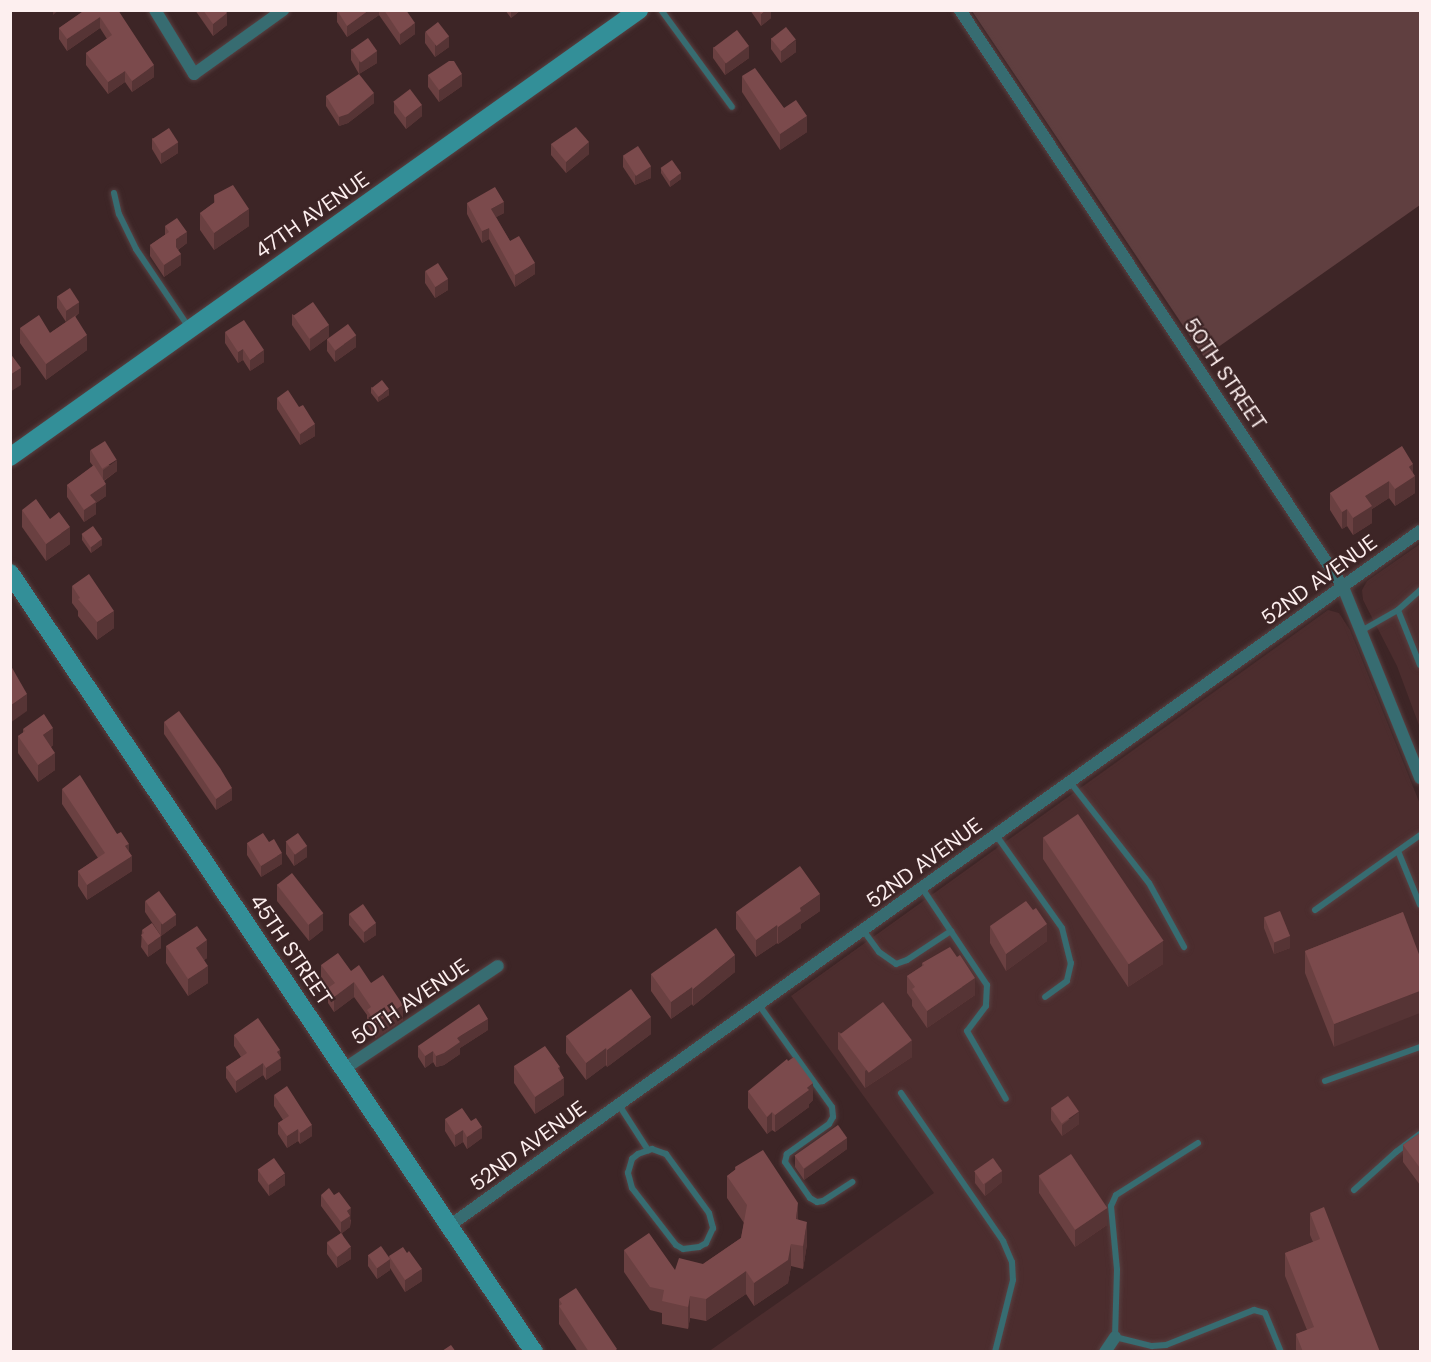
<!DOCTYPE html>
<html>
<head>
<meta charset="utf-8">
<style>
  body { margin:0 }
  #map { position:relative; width:1431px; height:1362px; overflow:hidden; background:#3d2526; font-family:"DM Sans",sans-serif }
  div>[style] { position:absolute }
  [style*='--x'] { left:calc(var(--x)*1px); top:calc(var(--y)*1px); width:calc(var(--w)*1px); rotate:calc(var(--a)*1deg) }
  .built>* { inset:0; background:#4c2d2e }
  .green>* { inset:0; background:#603f40 }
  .roads { filter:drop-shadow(0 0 2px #584142) drop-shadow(0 0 2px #584142) }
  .lane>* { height:6px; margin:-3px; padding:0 3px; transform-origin:3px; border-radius:3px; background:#376c71 }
  .street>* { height:12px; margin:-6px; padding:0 6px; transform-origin:6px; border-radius:6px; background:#376c71 }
  .secondary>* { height:18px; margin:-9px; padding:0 9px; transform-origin:9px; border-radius:9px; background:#338f98 }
  .wall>* { inset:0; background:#6a4041 }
  .shaded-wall>* { inset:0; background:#563435 }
  .building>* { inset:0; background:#7b4a4c; transform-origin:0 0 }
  span { translate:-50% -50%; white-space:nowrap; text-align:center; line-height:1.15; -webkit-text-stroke:4.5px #3d2526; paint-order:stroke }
  .street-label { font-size:21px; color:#fdefef }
  .frame { position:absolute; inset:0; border:12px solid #fdefef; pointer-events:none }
</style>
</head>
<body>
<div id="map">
  <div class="built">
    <i style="clip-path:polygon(1420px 544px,1420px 728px,1397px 666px,1363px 600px,1362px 590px,1367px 581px)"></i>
    <i style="clip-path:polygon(1328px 610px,1339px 613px,1350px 630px,1420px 804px,1420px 1351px,708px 1352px,934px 1193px,791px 996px)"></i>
  </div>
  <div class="green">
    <i style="clip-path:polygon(972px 11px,1420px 11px,1420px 205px,1204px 357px)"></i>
  </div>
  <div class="roads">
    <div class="lane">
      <i style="--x:661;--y:10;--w:120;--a:53.8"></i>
      <i style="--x:114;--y:193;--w:22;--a:77"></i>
      <i style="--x:119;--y:214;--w:39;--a:64"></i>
      <i style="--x:136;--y:249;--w:97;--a:56"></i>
      <i style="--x:1398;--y:610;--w:59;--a:68.2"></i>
      <i style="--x:1361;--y:631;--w:43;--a:-29.6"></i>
      <i style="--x:1398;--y:610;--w:30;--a:-42"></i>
      <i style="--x:1070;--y:782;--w:128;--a:52"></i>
      <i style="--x:1149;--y:883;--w:73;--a:61.3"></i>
      <i style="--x:996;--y:835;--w:114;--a:54.6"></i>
      <i style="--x:1062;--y:928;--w:36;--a:76"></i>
      <i style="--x:1071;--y:963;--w:18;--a:103"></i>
      <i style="--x:1067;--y:981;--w:27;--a:144"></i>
      <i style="--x:1398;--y:851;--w:58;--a:67.8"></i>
      <i style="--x:922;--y:888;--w:117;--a:56.2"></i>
      <i style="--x:987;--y:985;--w:21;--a:93"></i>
      <i style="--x:986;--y:1006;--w:31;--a:127"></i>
      <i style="--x:967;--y:1031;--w:78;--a:60.2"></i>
      <i style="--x:1315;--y:910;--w:129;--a:-35.5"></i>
      <i style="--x:863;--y:930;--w:27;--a:54"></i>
      <i style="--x:879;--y:952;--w:21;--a:35"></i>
      <i style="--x:896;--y:964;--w:12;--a:-20"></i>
      <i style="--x:907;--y:960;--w:53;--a:-33.4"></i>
      <i style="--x:759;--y:1005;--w:125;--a:54.4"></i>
      <i style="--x:832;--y:1107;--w:10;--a:84"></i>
      <i style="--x:833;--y:1117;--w:8;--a:120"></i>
      <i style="--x:829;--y:1124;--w:52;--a:144.5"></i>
      <i style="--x:787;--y:1154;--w:8;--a:104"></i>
      <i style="--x:785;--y:1162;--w:44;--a:55.2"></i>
      <i style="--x:810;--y:1198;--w:8;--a:30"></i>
      <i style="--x:817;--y:1202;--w:6;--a:-9"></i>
      <i style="--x:823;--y:1201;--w:35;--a:-33"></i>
      <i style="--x:1325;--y:1081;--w:101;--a:-19.7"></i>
      <i style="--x:901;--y:1093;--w:180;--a:55.4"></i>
      <i style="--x:1003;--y:1241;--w:23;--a:67"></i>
      <i style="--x:1012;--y:1262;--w:18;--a:87"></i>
      <i style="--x:1013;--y:1280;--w:74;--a:104"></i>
      <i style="--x:619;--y:1105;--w:54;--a:57.2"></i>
      <i style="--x:1198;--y:1143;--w:97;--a:147.6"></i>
      <i style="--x:1116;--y:1195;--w:12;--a:114"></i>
      <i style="--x:1111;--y:1206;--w:64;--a:84.6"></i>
      <i style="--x:1117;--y:1270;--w:67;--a:91.7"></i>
      <i style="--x:1115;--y:1337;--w:38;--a:14"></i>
      <i style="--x:1152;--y:1346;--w:14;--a:-4"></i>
      <i style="--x:1166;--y:1345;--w:95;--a:-21.7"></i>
      <i style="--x:1254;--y:1310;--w:11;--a:15"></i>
      <i style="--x:1265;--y:1313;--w:42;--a:67.7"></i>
      <i style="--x:652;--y:1149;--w:15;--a:20"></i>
      <i style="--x:666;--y:1154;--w:73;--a:53.9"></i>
      <i style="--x:709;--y:1213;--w:16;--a:75"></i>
      <i style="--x:713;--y:1228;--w:17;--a:115"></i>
      <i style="--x:706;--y:1243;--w:8;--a:150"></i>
      <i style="--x:699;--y:1247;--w:16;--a:173"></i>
      <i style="--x:683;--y:1249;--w:8;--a:-150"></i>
      <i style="--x:676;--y:1245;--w:72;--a:-127.7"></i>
      <i style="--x:632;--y:1188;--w:16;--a:-105"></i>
      <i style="--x:628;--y:1173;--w:15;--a:-74"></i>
      <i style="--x:632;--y:1159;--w:8;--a:-40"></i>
      <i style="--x:638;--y:1154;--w:15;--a:-20"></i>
      <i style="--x:1354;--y:1190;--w:57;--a:-42.1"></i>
      <i style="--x:1396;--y:1152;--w:30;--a:-37"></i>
    </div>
    <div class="street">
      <i style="--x:155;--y:10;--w:75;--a:58.6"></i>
      <i style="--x:194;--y:74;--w:110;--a:-35.7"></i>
      <i style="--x:960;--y:10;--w:693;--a:56.42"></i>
      <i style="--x:1343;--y:587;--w:206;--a:68"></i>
      <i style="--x:344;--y:1069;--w:185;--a:-33.8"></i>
      <i style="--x:449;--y:1226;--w:1194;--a:-35.59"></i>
      <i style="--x:1105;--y:1352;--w:18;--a:-56"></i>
    </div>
    <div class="secondary">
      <i style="--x:10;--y:457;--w:772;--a:-35.4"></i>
      <i style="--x:10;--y:573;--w:939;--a:56.07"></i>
    </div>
  </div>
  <div class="wall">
    <i style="clip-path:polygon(81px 10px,118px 10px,154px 77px,132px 92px,125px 82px,108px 94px,86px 65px,86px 53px,107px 39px,100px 28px,67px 51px,59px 39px,59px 28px,82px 12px)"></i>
    <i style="clip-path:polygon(195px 10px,225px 10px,227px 25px,213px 36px)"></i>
    <i style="clip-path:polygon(406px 10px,415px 34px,400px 45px,379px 15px,347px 37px,337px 22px,337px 11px)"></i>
    <i style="clip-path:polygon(505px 10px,521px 10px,511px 18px)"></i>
    <i style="clip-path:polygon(750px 10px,771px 10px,771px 18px,761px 26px)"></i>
    <i style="clip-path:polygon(425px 32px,449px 47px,435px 57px,425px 43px)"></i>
    <i style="clip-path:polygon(771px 38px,796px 52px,781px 63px,771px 49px)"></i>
    <i style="clip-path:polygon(713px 47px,749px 58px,725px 75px,713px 58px)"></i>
    <i style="clip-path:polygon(351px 49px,377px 63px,359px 74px,351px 60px)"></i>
    <i style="clip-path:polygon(428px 75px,462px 86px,439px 102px,428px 87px)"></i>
    <i style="clip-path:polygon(742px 76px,784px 108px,807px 132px,780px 150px,742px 92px)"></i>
    <i style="clip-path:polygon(326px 96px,374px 103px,348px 123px,339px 126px,326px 106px)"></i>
    <i style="clip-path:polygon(394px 102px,422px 116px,406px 129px,394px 113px)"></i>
    <i style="clip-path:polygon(152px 138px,178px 153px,161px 164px,152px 149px)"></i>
    <i style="clip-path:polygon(551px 144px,589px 154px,566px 173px,551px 155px)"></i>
    <i style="clip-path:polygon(623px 156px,651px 178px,635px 185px,623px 167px)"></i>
    <i style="clip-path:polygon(661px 168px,681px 179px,670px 187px,661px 173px)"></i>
    <i style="clip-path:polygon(214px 195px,249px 226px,214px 250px,200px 230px,200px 213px,214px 203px)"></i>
    <i style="clip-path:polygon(467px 203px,504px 213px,496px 217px,510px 241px,535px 274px,515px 287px,489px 239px,482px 243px,467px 214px)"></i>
    <i style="clip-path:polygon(165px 226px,187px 243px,178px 250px,181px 265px,164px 277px,150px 256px,150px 245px,165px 235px)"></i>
    <i style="clip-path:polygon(425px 271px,448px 290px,435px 298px,425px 283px)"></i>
    <i style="clip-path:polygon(57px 296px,79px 313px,75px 317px,87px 350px,46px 380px,20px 343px,20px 328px,50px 333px,66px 322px,57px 308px)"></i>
    <i style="clip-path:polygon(292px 314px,329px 337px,310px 351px,292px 325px)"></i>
    <i style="clip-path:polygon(225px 332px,264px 362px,250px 371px,243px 360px,238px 363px,225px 343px)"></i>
    <i style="clip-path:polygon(327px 339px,356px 347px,335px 362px,327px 351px)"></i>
    <i style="clip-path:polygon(371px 387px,389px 395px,378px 402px,371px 393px)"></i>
    <i style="clip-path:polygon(277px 398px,315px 436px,300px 445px,277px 409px)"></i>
    <i style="clip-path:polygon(90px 450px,117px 471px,104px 481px,106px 496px,96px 503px,96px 514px,84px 522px,67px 497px,67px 485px,93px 466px,90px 462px)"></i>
    <i style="clip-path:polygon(1413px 473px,1415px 493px,1395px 506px,1389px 498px,1372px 509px,1372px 523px,1353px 535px,1347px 526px,1342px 529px,1330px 510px,1330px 493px)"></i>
    <i style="clip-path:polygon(22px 510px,50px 519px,70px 544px,46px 561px,22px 527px)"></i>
    <i style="clip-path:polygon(82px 534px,102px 545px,91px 553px,82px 540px)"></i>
    <i style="clip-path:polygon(72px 586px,114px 628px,97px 640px,78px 616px,78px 611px,72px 603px)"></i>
    <i style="clip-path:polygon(1420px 591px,1420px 619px,1419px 614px,1419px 592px)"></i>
    <i style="clip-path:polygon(164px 722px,232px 800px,216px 810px,164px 734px)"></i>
    <i style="clip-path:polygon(23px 729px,53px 745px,51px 747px,55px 770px,38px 782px,18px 753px,18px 736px,23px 733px)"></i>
    <i style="clip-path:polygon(62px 789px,117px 834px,129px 851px,132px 871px,87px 900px,78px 886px,78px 871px,98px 858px,62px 804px)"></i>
    <i style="clip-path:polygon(1043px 837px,1163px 964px,1128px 987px,1043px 859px)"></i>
    <i style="clip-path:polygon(269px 842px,282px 864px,261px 877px,247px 855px,247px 843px)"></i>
    <i style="clip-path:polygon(286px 842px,307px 857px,294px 866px,286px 854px)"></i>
    <i style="clip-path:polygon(277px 884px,323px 930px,309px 941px,277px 901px)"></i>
    <i style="clip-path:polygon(145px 901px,176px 925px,161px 936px,145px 912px)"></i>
    <i style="clip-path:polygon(820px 911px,801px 924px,801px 928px,778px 944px,777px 943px,756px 957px,736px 929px,736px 912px)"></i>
    <i style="clip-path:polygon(1403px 912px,1334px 1047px,1305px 973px,1305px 951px)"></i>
    <i style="clip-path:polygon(349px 914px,376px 935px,364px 943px,349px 925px)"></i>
    <i style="clip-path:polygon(1264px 917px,1290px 948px,1274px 954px,1264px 928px)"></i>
    <i style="clip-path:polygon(990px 926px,1047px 941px,1006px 971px,990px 943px)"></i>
    <i style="clip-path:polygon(142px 930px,161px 948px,148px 957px,141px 947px)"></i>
    <i style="clip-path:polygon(166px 946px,207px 958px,204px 960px,208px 983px,188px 996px,166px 963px)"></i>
    <i style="clip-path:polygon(922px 963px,975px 995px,927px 1028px,912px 1006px,912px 1000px,907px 993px,907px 976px,922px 966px)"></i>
    <i style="clip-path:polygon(321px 965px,351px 971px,371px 983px,403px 1020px,376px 1038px,367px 1025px,367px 1015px,354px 997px,334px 1012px,328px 1003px,328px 988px,321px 980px)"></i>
    <i style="clip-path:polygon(735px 972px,693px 1006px,692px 1004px,671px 1019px,651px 991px,651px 974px)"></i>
    <i style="clip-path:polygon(488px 1030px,460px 1048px,460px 1054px,444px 1065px,436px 1067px,433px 1062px,425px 1068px,418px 1057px,418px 1046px)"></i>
    <i style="clip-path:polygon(838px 1032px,912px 1057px,865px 1088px,838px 1049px)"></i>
    <i style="clip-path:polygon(651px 1034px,607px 1067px,606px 1065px,586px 1080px,566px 1053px,566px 1036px)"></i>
    <i style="clip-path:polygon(234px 1035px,280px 1056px,281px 1070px,266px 1080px,263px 1075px,236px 1093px,226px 1078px,226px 1067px,241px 1057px,234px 1046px)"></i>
    <i style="clip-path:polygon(514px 1066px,560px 1071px,564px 1095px,535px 1114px,514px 1083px)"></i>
    <i style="clip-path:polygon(748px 1091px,813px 1100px,809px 1104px,809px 1107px,775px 1132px,772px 1130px,767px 1134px,748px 1108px)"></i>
    <i style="clip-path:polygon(274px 1095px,312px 1136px,300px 1144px,298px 1141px,287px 1148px,278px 1134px,278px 1123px,283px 1120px,274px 1106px)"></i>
    <i style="clip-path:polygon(1051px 1109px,1079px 1124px,1062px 1136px,1051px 1120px)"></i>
    <i style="clip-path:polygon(445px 1119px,482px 1138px,467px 1149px,463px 1142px,455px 1147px,445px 1131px)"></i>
    <i style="clip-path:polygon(1420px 1133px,1420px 1185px,1403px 1162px,1403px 1145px)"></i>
    <i style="clip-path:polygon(847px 1149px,804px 1180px,795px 1167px,795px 1156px)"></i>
    <i style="clip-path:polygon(735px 1167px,798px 1219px,807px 1244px,803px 1269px,791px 1266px,788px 1283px,754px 1306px,746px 1294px,706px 1321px,690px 1318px,688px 1329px,662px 1324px,662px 1313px,650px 1310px,624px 1272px,624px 1250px,675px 1270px,703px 1264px,741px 1238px,744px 1223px,727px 1198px,727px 1176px,735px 1170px)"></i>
    <i style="clip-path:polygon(258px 1170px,285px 1185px,269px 1196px,258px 1181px)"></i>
    <i style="clip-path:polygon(975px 1172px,1002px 1182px,985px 1196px,975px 1183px)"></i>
    <i style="clip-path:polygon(1039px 1176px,1107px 1225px,1075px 1247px,1039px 1193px)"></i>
    <i style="clip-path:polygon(321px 1195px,351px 1220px,350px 1227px,342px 1233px,351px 1259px,337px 1268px,327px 1254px,327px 1242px,341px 1233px,321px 1206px)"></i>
    <i style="clip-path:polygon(1310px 1213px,1380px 1352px,1296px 1352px,1296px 1334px,1307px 1330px,1285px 1276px,1285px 1253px,1313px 1242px,1310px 1235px)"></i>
    <i style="clip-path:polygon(368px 1255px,389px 1258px,389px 1256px,422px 1281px,405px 1292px,390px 1268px,390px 1270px,377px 1279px,368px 1266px)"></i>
    <i style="clip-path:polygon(559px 1299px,617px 1352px,578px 1352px,559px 1324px)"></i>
  </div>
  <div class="shaded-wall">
    <i style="clip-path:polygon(53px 10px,59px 10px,53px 15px)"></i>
    <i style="clip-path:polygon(369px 10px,379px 10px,379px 15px,347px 37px,347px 26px)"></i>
    <i style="clip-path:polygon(511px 10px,521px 10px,511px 18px)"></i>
    <i style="clip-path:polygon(766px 10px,771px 10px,771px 18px,761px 26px,761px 14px)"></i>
    <i style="clip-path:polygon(227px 13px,227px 25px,213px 36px,213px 24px)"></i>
    <i style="clip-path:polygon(100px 17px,100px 28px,67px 51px,67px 39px)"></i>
    <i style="clip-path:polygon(415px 23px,415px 34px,400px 45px,400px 34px)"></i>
    <i style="clip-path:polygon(449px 36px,449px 47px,435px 57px,435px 45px)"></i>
    <i style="clip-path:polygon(796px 40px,796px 52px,781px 63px,781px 51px)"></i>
    <i style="clip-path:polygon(749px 46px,749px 58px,725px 75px,725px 63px)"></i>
    <i style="clip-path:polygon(377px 51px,377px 63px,359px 74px,359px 62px)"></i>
    <i style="clip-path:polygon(154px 65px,154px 77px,132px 92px,132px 81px)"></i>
    <i style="clip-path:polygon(125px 71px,125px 82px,108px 94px,108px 82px)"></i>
    <i style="clip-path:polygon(462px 74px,462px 86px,439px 102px,439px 90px)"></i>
    <i style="clip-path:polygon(374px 93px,374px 103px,348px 123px,339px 126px,339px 117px)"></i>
    <i style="clip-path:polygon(422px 105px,422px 116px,406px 129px,406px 117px)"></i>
    <i style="clip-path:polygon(807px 116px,807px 132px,780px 150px,780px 134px)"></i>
    <i style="clip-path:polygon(178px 142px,178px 153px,161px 164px,161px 152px)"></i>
    <i style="clip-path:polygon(589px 142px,589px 154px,566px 173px,566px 162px)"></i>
    <i style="clip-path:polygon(651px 166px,651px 178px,635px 185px,635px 174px)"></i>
    <i style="clip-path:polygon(681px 173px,681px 179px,670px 187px,670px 181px)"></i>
    <i style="clip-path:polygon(504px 202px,504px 213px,491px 220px,491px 209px)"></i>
    <i style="clip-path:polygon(249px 209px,249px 226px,214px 250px,214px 233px)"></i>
    <i style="clip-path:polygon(489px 228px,489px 239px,482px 243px,482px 231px)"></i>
    <i style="clip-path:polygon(187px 232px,187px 243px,176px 251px,181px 254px,181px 265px,164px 277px,164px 265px,176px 239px)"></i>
    <i style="clip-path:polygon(535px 263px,535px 274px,515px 287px,515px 275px)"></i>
    <i style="clip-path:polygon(448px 279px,448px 290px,435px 298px,435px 287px)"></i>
    <i style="clip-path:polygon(79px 302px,79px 313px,66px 322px,66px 311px)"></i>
    <i style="clip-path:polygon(329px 325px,329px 337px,310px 351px,310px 339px)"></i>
    <i style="clip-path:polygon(87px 335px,87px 350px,46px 380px,46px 364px)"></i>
    <i style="clip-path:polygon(356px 335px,356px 347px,335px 362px,335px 351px)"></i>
    <i style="clip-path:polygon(243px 349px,243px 360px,238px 363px,238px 352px)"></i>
    <i style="clip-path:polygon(264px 350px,264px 362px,250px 371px,250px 360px)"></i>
    <i style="clip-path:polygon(21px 368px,21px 385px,10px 392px,10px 375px)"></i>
    <i style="clip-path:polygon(389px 389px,389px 395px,378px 402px,378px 397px)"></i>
    <i style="clip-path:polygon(315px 424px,315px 436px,300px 445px,300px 434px)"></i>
    <i style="clip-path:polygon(117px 460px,117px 471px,103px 481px,103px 470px)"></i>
    <i style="clip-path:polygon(1413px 464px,1413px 477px,1415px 476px,1415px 493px,1395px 506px,1395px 489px,1409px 467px)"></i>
    <i style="clip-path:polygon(1389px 481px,1389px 498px,1372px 509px,1372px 523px,1353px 535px,1353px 518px,1365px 496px)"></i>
    <i style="clip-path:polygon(106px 484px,106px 496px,96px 503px,96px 514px,84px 522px,84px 510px,90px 495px)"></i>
    <i style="clip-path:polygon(1347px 509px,1347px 526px,1342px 529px,1342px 512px)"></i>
    <i style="clip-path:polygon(70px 527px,70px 544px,46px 561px,46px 544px)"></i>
    <i style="clip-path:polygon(102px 539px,102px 545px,91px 553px,91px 547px)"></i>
    <i style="clip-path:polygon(114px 611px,114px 628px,97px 640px,97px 622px)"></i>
    <i style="clip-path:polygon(27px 694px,27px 711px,10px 723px,10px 706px)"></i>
    <i style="clip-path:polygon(53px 728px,53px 745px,43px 752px,43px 735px)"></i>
    <i style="clip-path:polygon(55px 753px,55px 770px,38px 782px,38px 765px)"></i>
    <i style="clip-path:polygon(232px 788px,232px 800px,216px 810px,216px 799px)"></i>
    <i style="clip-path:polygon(129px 844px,129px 858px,132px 856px,132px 871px,87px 900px,87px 885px,125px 846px)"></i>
    <i style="clip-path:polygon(307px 846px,307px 857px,294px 866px,294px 854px)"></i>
    <i style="clip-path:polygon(282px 853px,282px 864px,261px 877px,261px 866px)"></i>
    <i style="clip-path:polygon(820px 894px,820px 911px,801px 924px,801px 928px,778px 944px,778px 927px,800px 908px)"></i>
    <i style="clip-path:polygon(323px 913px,323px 930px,309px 941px,309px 924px)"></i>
    <i style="clip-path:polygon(176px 914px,176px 925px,161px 936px,161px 924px)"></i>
    <i style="clip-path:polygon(376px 923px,376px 935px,364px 943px,364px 932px)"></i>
    <i style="clip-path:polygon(1047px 924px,1047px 941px,1006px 971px,1006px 954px)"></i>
    <i style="clip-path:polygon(777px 925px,777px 943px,756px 957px,756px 940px)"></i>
    <i style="clip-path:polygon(161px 936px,161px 948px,148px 957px,148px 945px)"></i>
    <i style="clip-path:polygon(1290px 936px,1290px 948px,1274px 954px,1274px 942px)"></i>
    <i style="clip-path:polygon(207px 940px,207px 958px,196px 965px,196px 948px)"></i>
    <i style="clip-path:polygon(1163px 941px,1163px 964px,1128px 987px,1128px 964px)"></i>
    <i style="clip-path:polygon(735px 955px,735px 972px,693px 1006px,693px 989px)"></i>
    <i style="clip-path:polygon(208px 966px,208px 983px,188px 996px,188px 979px)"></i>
    <i style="clip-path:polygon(975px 978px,975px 995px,927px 1028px,927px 1011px)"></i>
    <i style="clip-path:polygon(354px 982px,354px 997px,334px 1012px,334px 997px)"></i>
    <i style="clip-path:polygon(692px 987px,692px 1004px,671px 1019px,671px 1002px)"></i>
    <i style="clip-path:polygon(1420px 991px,1420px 1013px,1334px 1047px,1334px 1024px)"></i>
    <i style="clip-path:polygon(403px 1005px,403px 1020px,376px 1038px,376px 1023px)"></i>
    <i style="clip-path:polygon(651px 1017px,651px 1034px,607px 1067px,607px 1050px)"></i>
    <i style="clip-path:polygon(488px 1019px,488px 1030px,460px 1048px,460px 1054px,444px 1065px,436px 1067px,436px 1056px,457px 1038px)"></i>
    <i style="clip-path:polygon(912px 1040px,912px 1057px,865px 1088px,865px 1071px)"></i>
    <i style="clip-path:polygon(606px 1048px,606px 1065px,586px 1080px,586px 1063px)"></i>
    <i style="clip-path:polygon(280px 1050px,281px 1070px,266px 1080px,266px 1068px,277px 1052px)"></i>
    <i style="clip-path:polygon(433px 1051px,433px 1062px,425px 1068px,425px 1056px)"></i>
    <i style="clip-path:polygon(263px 1063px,263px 1075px,236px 1093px,236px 1081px)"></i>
    <i style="clip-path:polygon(560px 1067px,560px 1081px,564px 1078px,564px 1095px,535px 1114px,535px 1097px,558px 1068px)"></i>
    <i style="clip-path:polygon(813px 1083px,813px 1100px,809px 1104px,809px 1107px,775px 1132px,775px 1115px)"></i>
    <i style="clip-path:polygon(772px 1112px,772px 1130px,767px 1134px,767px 1117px)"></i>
    <i style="clip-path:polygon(1079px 1112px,1079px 1124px,1062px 1136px,1062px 1125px)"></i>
    <i style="clip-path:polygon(312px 1125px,312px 1136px,300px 1144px,300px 1133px)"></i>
    <i style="clip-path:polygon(482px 1127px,482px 1138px,467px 1149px,467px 1137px)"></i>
    <i style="clip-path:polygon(298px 1129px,298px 1141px,287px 1148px,287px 1136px)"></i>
    <i style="clip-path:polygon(463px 1130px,463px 1142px,455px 1147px,455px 1135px)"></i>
    <i style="clip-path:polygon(847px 1138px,847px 1149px,804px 1180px,804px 1169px)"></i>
    <i style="clip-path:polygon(1002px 1171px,1002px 1182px,985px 1196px,985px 1184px)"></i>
    <i style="clip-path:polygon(285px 1174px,285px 1185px,269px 1196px,269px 1185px)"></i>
    <i style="clip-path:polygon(798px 1203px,798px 1225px,796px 1219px)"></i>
    <i style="clip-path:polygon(351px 1208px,350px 1227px,341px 1234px,341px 1222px,347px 1211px)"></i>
    <i style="clip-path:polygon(1107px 1208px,1107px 1225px,1075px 1247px,1075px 1230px)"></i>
    <i style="clip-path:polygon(807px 1222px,807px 1244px,803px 1269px,803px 1246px)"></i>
    <i style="clip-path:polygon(791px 1244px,791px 1266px,788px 1283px,754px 1306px,754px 1283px)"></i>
    <i style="clip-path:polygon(351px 1247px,351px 1259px,337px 1268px,337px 1257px)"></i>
    <i style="clip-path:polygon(390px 1259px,390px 1270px,377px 1279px,377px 1268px)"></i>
    <i style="clip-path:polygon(422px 1269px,422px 1281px,405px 1292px,405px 1280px)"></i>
    <i style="clip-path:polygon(746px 1271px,746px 1294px,706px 1321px,706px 1299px)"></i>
    <i style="clip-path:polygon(690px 1296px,690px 1318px,688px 1329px,688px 1307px)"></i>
  </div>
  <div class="building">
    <i style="clip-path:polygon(85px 10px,118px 10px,154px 65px,132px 81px,125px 71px,108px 82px,86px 53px,112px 35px,100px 17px,67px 39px,59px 28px)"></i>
    <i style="clip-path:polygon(203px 10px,225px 10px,227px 13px,213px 24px)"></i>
    <i style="clip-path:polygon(337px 10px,369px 10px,347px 26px)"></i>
    <i style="clip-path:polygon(384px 10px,406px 10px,415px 23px,400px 34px)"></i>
    <i style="clip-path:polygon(758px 10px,766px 10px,761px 14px)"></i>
    <i style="left:438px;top:22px;width:18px;height:16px;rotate:52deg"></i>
    <i style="left:786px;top:27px;width:16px;height:19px;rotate:52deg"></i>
    <i style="left:737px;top:30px;width:20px;height:29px;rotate:53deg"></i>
    <i style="left:368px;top:38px;width:16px;height:20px;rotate:55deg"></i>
    <i style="clip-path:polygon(449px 61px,454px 61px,462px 74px,439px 90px,428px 75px)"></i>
    <i style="clip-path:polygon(755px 68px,784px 108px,796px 100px,807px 116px,780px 134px,742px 76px)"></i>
    <i style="clip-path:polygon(359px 74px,374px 93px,348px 114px,339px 117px,326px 96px)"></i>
    <i style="left:410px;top:89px;width:20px;height:21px;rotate:53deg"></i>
    <i style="clip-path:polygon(576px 127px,589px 142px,566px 162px,551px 144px)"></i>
    <i style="left:169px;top:128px;width:17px;height:20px;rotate:57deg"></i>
    <i style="left:638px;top:146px;width:24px;height:18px;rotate:57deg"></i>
    <i style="left:672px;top:160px;width:16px;height:14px;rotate:55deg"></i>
    <i style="clip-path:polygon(233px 185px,249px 209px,214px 233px,200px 213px,215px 202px,214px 195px)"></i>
    <i style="clip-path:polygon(495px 187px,504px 202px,491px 209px,510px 241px,519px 236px,535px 263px,515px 275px,489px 228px,482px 231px,467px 203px)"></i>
    <i style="clip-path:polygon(177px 218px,187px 232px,176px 239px,176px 247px,181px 254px,164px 265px,150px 245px,169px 232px,165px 226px)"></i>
    <i style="left:438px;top:263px;width:19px;height:15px;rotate:58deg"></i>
    <i style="left:70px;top:288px;width:17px;height:15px;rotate:57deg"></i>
    <i style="left:313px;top:302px;width:28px;height:24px;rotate:55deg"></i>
    <i style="clip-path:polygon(39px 315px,50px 333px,75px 316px,87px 335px,46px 364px,20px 328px)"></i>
    <i style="clip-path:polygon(244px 320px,264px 350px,250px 360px,243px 349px,238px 352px,225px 332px)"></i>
    <i style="left:348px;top:324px;width:14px;height:26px;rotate:54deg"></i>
    <i style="clip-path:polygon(10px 353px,21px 368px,10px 375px)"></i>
    <i style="left:382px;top:380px;width:11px;height:13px;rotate:52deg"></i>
    <i style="clip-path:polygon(288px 390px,299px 407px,303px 405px,315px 424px,300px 434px,277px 398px)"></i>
    <i style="left:105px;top:441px;width:22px;height:17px;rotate:58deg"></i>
    <i style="clip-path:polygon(1402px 446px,1413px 464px,1409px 467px,1415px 476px,1395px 489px,1389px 481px,1365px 496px,1372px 506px,1353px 518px,1347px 509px,1342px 512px,1330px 493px)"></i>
    <i style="clip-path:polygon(94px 465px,106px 484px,90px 495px,96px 502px,84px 510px,67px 485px)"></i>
    <i style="clip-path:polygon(36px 499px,50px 519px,59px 512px,70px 527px,46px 544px,22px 510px)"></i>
    <i style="left:93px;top:526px;width:16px;height:14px;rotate:55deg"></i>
    <i style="clip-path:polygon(89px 574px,114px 611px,97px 622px,78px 599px,80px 598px,72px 586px)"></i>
    <i style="clip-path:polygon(11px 666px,27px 694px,10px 706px,10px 667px)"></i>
    <i style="clip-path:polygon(179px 711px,220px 768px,232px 788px,216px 799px,164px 722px)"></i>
    <i style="clip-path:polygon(44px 714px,53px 728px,43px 735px,55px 753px,38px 765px,18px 736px,25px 731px,23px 729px)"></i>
    <i style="clip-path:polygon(80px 775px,117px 834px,121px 832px,129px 844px,125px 846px,132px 856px,87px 885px,78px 871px,105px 853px,62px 789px)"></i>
    <i style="left:1078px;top:814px;width:153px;height:42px;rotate:56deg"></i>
    <i style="clip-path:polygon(263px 833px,269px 842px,274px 839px,282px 853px,261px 866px,247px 843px)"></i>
    <i style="left:298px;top:833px;width:16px;height:15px;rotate:55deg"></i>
    <i style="clip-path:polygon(800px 866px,820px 894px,800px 908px,801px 911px,778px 927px,777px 925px,756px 940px,736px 912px)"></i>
    <i style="left:292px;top:873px;width:51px;height:19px;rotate:52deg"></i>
    <i style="left:159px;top:891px;width:29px;height:17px;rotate:54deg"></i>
    <i style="clip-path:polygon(1026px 901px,1033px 910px,1036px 908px,1047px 924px,1006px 954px,990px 926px)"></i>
    <i style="clip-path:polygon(363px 904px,376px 923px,364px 932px,349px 914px)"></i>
    <i style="left:1280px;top:911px;width:27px;height:17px;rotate:68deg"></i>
    <i style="clip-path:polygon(1403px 912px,1420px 957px,1420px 991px,1334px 1024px,1305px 951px)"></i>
    <i style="clip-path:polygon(152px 923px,161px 936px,148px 945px,141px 935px,144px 933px,142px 930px)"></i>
    <i style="clip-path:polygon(197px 926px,207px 940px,196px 948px,208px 966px,188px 979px,166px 946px)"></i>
    <i style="clip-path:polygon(716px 928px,735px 955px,693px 989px,692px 987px,671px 1002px,651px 974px)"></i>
    <i style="clip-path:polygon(950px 947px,957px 957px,960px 955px,975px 978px,927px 1011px,912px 989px,915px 987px,907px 976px,924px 965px,922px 963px)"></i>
    <i style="clip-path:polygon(338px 953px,351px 971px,359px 965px,371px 983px,383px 975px,403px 1005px,376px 1023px,367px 1010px,371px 1007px,354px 982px,334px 997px,328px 988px,335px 983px,321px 965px)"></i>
    <i style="clip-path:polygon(631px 989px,651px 1017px,607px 1050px,606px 1048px,586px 1063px,566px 1036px)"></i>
    <i style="left:883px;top:1002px;width:48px;height:54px;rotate:53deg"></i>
    <i style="clip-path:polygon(479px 1004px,488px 1019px,457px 1038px,460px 1042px,444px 1053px,436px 1056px,433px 1051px,425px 1056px,418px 1046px)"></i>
    <i style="clip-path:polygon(258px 1018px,280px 1050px,277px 1052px,281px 1058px,266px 1068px,263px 1063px,236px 1081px,226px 1067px,247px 1053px,234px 1035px)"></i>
    <i style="clip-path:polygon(545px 1046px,560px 1067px,558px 1068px,564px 1078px,535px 1097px,514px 1066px)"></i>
    <i style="clip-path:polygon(794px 1057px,813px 1083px,807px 1088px,809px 1090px,775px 1115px,772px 1112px,767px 1117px,748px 1091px,787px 1059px,788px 1061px)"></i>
    <i style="clip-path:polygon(287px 1086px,312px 1125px,300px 1133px,298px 1129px,287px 1136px,278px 1123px,289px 1116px,274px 1095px)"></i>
    <i style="left:1068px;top:1096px;width:19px;height:21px;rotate:55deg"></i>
    <i style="clip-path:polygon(462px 1108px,471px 1121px,476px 1118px,482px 1127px,467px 1137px,463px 1130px,455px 1135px,445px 1119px)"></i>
    <i style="left:838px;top:1125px;width:16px;height:53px;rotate:55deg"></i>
    <i style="clip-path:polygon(1420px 1133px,1420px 1168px,1403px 1145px)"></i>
    <i style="clip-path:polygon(763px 1150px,798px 1203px,796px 1219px,807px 1222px,803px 1246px,791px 1244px,788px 1260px,754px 1283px,746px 1271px,706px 1299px,690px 1296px,688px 1307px,662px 1301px,664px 1290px,650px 1287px,624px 1250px,649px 1233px,675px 1270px,679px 1258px,703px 1264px,741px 1238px,747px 1205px,727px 1176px,736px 1169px,735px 1167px)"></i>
    <i style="left:1071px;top:1154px;width:65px;height:39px;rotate:56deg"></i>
    <i style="left:274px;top:1158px;width:19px;height:20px;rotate:55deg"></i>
    <i style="left:993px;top:1158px;width:16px;height:23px;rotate:55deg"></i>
    <i style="clip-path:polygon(329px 1188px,334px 1195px,339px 1192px,351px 1208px,347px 1211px,350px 1216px,341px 1222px,321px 1195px)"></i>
    <i style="clip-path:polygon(1324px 1207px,1380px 1352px,1303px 1352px,1296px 1334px,1314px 1327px,1285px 1253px,1320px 1239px,1310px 1213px)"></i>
    <i style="left:341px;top:1233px;width:17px;height:17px;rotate:54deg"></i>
    <i style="left:381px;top:1246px;width:16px;height:16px;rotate:55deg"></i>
    <i style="clip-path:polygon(403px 1247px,407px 1253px,409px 1251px,422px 1269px,405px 1280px,389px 1256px)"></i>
    <i style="clip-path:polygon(576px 1288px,617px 1349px,614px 1352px,589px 1352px,559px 1306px,562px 1304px,559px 1299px)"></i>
    <i style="clip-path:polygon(451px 1345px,456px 1352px,442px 1352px,442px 1351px)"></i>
  </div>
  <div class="street-label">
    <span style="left:312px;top:215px;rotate:-35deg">47TH AVENUE</span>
    <span style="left:1225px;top:374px;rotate:56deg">50TH STREET</span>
    <span style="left:1319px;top:580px;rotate:-36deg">52ND AVENUE</span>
    <span style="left:924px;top:863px;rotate:-36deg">52ND AVENUE</span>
    <span style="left:291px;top:950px;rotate:56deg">45TH STREET</span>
    <span style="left:410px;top:1002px;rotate:-34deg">50TH AVENUE</span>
    <span style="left:528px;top:1146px;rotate:-36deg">52ND AVENUE</span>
  </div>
  <div class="frame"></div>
</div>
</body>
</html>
